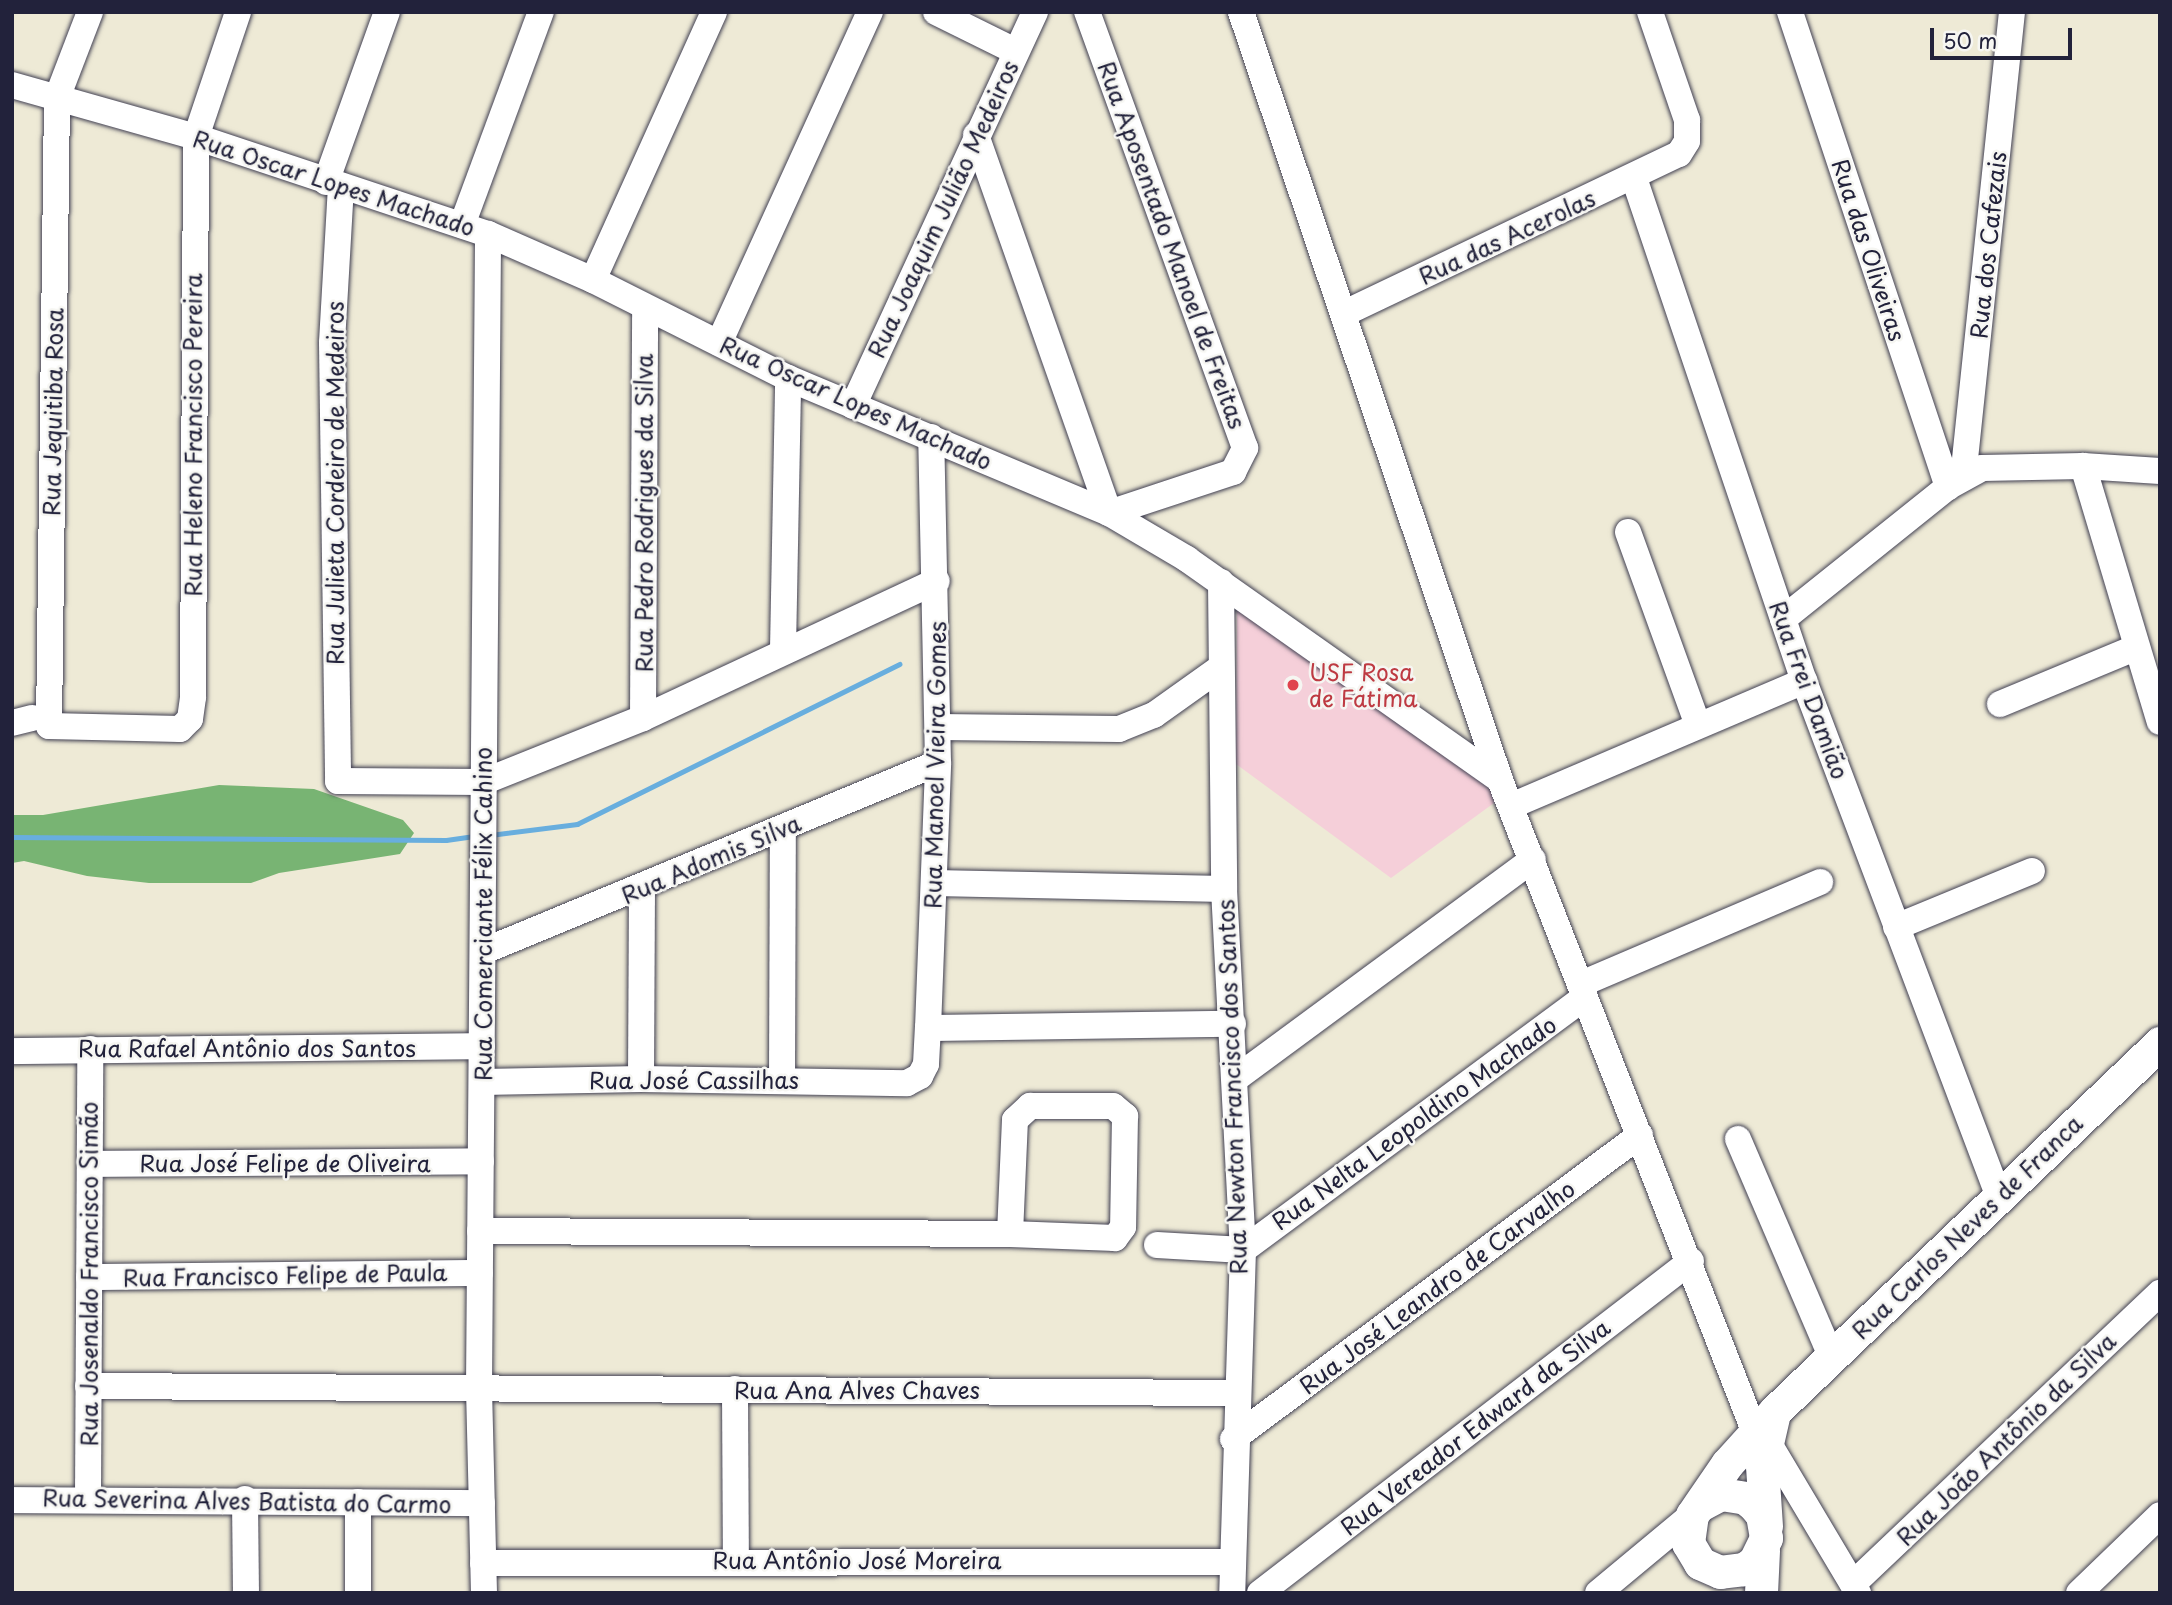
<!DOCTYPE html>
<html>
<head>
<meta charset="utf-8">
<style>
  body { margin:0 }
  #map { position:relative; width:2172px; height:1605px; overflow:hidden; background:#eeead6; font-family:"Playpen Sans",sans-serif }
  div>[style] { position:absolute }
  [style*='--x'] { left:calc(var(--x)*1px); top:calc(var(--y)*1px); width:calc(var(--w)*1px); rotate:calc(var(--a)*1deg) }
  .built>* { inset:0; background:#f5cfd9 }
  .forest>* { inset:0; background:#78b473 }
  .stream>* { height:5px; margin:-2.5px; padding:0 2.5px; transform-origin:2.5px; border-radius:2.5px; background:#68aede }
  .roads { filter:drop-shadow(0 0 2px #414052) drop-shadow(0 0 2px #414052) }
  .minor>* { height:26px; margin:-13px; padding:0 13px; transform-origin:13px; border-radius:13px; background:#fff }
  .major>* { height:33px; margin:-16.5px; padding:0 16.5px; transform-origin:16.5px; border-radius:16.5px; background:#fff }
  .dots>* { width:19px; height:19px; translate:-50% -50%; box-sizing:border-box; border:4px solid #f6f6f2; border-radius:50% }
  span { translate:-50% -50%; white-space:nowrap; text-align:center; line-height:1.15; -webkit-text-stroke:5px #f6f6f2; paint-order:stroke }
  .street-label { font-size:23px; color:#22223b }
  .health-label { font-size:23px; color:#be3a42 }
  .left { translate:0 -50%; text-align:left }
  .frame { position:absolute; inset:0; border:14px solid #22223b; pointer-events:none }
  .scale { position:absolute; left:1930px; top:28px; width:142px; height:32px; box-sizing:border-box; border:4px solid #22223b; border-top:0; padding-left:9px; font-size:21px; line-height:24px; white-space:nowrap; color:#22223b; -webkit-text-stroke:5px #f6f6f2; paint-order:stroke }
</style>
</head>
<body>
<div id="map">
  <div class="built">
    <i style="clip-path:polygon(1237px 605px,1505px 795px,1391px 878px,1236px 764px)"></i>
  </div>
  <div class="forest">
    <i style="clip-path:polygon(219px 785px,314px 789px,403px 820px,414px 833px,400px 854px,279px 873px,251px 883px,149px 883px,87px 876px,24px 861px,12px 863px,12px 815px,43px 815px)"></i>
  </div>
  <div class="stream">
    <i style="--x:490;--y:835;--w:88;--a:-7.2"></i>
    <i style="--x:577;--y:824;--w:360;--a:-26.4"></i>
    <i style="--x:12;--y:837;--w:434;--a:0.4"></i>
    <i style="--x:446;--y:840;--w:30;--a:-8"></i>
  </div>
  <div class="roads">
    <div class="minor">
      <i style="--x:90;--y:12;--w:92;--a:111"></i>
      <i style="--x:57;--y:98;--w:628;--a:90.73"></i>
      <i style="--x:49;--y:726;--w:131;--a:1.3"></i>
      <i style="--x:180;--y:729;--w:14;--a:-45"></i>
      <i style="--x:190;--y:719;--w:22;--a:-82"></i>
      <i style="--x:193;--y:697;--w:560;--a:-89.69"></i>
      <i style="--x:196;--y:137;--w:132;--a:-71.4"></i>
      <i style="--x:936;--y:12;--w:88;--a:26.3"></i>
      <i style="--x:1241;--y:12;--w:810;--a:71.36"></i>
      <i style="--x:1790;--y:12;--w:501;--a:71.6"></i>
      <i style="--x:12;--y:85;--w:191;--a:15.8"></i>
      <i style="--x:196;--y:137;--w:308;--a:18.4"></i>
      <i style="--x:488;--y:234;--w:115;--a:23.7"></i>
      <i style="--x:593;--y:280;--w:218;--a:26.7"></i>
      <i style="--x:788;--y:378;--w:348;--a:22.8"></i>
      <i style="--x:1109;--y:513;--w:91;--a:30.5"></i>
      <i style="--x:1187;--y:559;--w:383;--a:35.2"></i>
      <i style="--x:1500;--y:780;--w:701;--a:68.67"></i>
      <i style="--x:976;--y:135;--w:401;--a:70.6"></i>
      <i style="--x:1109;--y:513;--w:131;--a:-18.3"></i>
      <i style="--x:1233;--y:472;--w:27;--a:-63"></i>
      <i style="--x:1245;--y:448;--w:464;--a:-109.9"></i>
      <i style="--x:1634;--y:178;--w:531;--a:71.33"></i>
      <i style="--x:1804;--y:681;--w:552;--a:69.3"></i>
      <i style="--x:326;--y:182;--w:181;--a:-70.3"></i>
      <i style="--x:341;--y:186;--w:157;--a:93.3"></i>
      <i style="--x:332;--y:343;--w:438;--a:89.2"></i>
      <i style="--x:338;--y:781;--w:145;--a:0.4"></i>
      <i style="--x:483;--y:782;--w:172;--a:-21.8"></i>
      <i style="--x:643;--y:718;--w:324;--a:-25"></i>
      <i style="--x:462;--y:225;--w:227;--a:-69.7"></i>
      <i style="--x:593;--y:280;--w:294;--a:-65.7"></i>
      <i style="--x:1345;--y:313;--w:370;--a:-25.5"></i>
      <i style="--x:1679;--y:154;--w:15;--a:-58"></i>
      <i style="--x:1687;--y:141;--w:21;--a:-90"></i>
      <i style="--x:1687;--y:120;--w:114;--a:-108.9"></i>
      <i style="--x:719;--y:343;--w:364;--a:-65.5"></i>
      <i style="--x:853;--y:406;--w:434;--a:-65.2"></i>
      <i style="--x:2083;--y:466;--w:267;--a:73.3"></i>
      <i style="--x:1963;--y:478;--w:469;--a:-84"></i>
      <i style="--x:1628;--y:532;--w:203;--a:70.1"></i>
      <i style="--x:1221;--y:582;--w:307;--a:89.4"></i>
      <i style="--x:1224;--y:889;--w:361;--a:87"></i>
      <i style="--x:1243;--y:1250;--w:343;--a:91.8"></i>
      <i style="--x:1783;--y:619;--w:211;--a:-38.7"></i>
      <i style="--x:1948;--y:487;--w:39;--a:-29"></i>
      <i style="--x:1982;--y:468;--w:101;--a:-1.1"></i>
      <i style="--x:2083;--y:466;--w:77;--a:3.7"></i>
      <i style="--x:783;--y:649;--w:271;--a:-88.9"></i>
      <i style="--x:2000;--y:704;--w:148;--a:-22.6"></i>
      <i style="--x:643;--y:718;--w:409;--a:-89.7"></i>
      <i style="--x:12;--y:723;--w:21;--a:-14"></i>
      <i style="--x:938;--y:727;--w:181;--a:0.6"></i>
      <i style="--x:1119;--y:729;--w:38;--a:-22"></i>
      <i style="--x:1154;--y:715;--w:81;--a:-35.5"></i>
      <i style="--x:1511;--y:806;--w:319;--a:-23.1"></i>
      <i style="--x:935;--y:883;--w:289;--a:1.2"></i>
      <i style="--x:1896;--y:927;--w:147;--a:-22.4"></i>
      <i style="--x:484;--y:951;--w:491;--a:-22.5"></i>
      <i style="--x:1581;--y:984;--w:260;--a:-23.1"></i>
      <i style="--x:928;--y:1028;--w:305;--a:-0.8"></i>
      <i style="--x:12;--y:1051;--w:470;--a:-0.6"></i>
      <i style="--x:641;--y:1079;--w:191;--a:-89.7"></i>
      <i style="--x:782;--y:1079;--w:250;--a:-89.8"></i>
      <i style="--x:1235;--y:1079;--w:370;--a:-36.4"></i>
      <i style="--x:482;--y:1082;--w:159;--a:-1.1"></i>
      <i style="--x:641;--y:1079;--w:266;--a:0.9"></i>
      <i style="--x:907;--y:1083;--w:15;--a:-28"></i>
      <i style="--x:920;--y:1076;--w:13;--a:-63"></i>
      <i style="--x:926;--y:1064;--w:36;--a:-87"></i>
      <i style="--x:928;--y:1028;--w:265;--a:-87.8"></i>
      <i style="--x:938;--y:763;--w:326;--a:-91.2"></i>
      <i style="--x:1030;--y:1106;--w:83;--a:0"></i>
      <i style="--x:1113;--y:1106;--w:16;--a:40"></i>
      <i style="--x:1125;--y:1116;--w:111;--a:91"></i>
      <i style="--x:1123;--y:1227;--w:14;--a:126"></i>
      <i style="--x:1115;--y:1238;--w:105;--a:-177.8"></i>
      <i style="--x:1010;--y:1234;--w:114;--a:-87.5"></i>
      <i style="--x:1015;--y:1120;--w:21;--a:-43"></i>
      <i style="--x:1738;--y:1139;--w:238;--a:66.8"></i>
      <i style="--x:90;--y:1164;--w:391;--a:-0.4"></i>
      <i style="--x:480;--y:1231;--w:530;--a:0.32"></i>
      <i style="--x:1157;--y:1245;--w:86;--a:3.3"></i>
      <i style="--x:1243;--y:1250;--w:425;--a:-36.5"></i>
      <i style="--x:89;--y:1277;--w:391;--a:-0.6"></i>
      <i style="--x:88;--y:1386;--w:1147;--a:0.35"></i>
      <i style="--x:735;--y:1389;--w:171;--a:89.7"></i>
      <i style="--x:1765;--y:1437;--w:182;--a:59.2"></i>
      <i style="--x:1233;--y:1439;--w:508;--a:-36.76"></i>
      <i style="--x:88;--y:1498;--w:449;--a:-89.7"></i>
      <i style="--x:245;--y:1499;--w:94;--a:89.4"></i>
      <i style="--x:12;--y:1500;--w:470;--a:0.4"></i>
      <i style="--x:358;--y:1502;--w:91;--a:90"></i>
      <i style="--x:483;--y:1563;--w:749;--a:-0.08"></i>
      <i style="--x:1853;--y:1584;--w:423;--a:-43.5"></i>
      <i style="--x:484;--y:1593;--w:206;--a:-91.4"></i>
      <i style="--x:479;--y:1387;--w:1153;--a:-89.55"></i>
      <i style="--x:1260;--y:1593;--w:544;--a:-37.61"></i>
      <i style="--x:1598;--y:1593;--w:122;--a:-39.7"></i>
      <i style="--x:2079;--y:1593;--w:112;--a:-43.9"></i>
    </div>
    <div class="major">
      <i style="--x:1700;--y:1505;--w:24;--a:-28"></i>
      <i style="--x:1721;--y:1494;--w:24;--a:9"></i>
      <i style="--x:1745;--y:1498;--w:11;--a:38"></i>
      <i style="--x:1754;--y:1505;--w:13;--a:51"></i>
      <i style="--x:1762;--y:1515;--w:23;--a:80"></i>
      <i style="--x:1766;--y:1538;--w:25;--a:116"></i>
      <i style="--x:1755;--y:1561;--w:14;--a:144"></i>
      <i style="--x:1744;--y:1569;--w:24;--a:173"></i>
      <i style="--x:1720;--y:1572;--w:22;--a:-156"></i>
      <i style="--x:1700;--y:1563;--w:23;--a:-121"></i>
      <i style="--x:1688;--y:1543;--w:28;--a:-82"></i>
      <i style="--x:1692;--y:1515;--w:62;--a:-55.5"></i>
      <i style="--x:1727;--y:1464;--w:72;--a:-47.8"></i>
      <i style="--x:1775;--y:1411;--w:533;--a:-43.71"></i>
      <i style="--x:1766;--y:1526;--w:61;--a:-93.8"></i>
      <i style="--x:1762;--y:1465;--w:49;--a:-77.1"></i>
      <i style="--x:1761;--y:1593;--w:43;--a:-87.3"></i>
    </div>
  </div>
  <div class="dots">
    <i style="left:1293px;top:685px;background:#e0444e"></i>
  </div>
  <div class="street-label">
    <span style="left:334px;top:183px;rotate:18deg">Rua Oscar Lopes Machado</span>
    <span style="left:943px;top:209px;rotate:-65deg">Rua Joaquim Julião Medeiros</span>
    <span style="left:1507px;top:237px;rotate:-25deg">Rua das Acerolas</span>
    <span style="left:1172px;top:245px;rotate:70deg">Rua Aposentado Manoel de Freitas</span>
    <span style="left:1988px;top:245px;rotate:-84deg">Rua dos Cafezais</span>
    <span style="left:1869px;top:250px;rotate:72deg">Rua das Oliveiras</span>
    <span style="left:856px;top:403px;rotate:24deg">Rua Oscar Lopes Machado</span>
    <span style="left:53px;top:412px;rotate:-89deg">Rua Jequitiba Rosa</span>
    <span style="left:193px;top:435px;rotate:-90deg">Rua Heleno Francisco Pereira</span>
    <span style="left:335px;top:483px;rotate:-90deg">Rua Julieta Cordeiro de Medeiros</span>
    <span style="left:644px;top:513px;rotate:-90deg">Rua Pedro Rodrigues da Silva</span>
    <span style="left:1809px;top:690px;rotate:70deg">Rua Frei Damião</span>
    <span style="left:935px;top:765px;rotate:-89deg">Rua Manoel Vieira Gomes</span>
    <span style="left:711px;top:859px;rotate:-23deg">Rua Adomis Silva</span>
    <span style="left:483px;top:914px;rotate:-90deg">Rua Comerciante Félix Cahino</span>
    <span style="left:247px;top:1048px">Rua Rafael Antônio dos Santos</span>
    <span style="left:694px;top:1080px">Rua José Cassilhas</span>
    <span style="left:1232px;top:1087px;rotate:-92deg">Rua Newton Francisco dos Santos</span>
    <span style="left:1414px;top:1123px;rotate:-36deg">Rua Nelta Leopoldino Machado</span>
    <span style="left:285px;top:1163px">Rua José Felipe de Oliveira</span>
    <span style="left:1967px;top:1227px;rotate:-44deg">Rua Carlos Neves de Franca</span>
    <span style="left:89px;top:1274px;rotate:-90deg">Rua Josenaldo Francisco Simão</span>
    <span style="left:285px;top:1275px;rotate:-1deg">Rua Francisco Felipe de Paula</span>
    <span style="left:1437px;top:1287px;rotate:-37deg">Rua José Leandro de Carvalho</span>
    <span style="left:857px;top:1390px">Rua Ana Alves Chaves</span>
    <span style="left:1475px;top:1427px;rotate:-38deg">Rua Vereador Edward da Silva</span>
    <span style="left:2006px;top:1439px;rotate:-44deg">Rua João Antônio da Silva</span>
    <span style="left:247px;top:1501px;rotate:1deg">Rua Severina Alves Batista do Carmo</span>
    <span style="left:857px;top:1560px">Rua Antônio José Moreira</span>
  </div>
  <div class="health-label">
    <span class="left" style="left:1309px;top:685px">USF Rosa<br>de Fátima</span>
  </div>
  <div class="frame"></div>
  <div class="scale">50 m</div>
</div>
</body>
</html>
